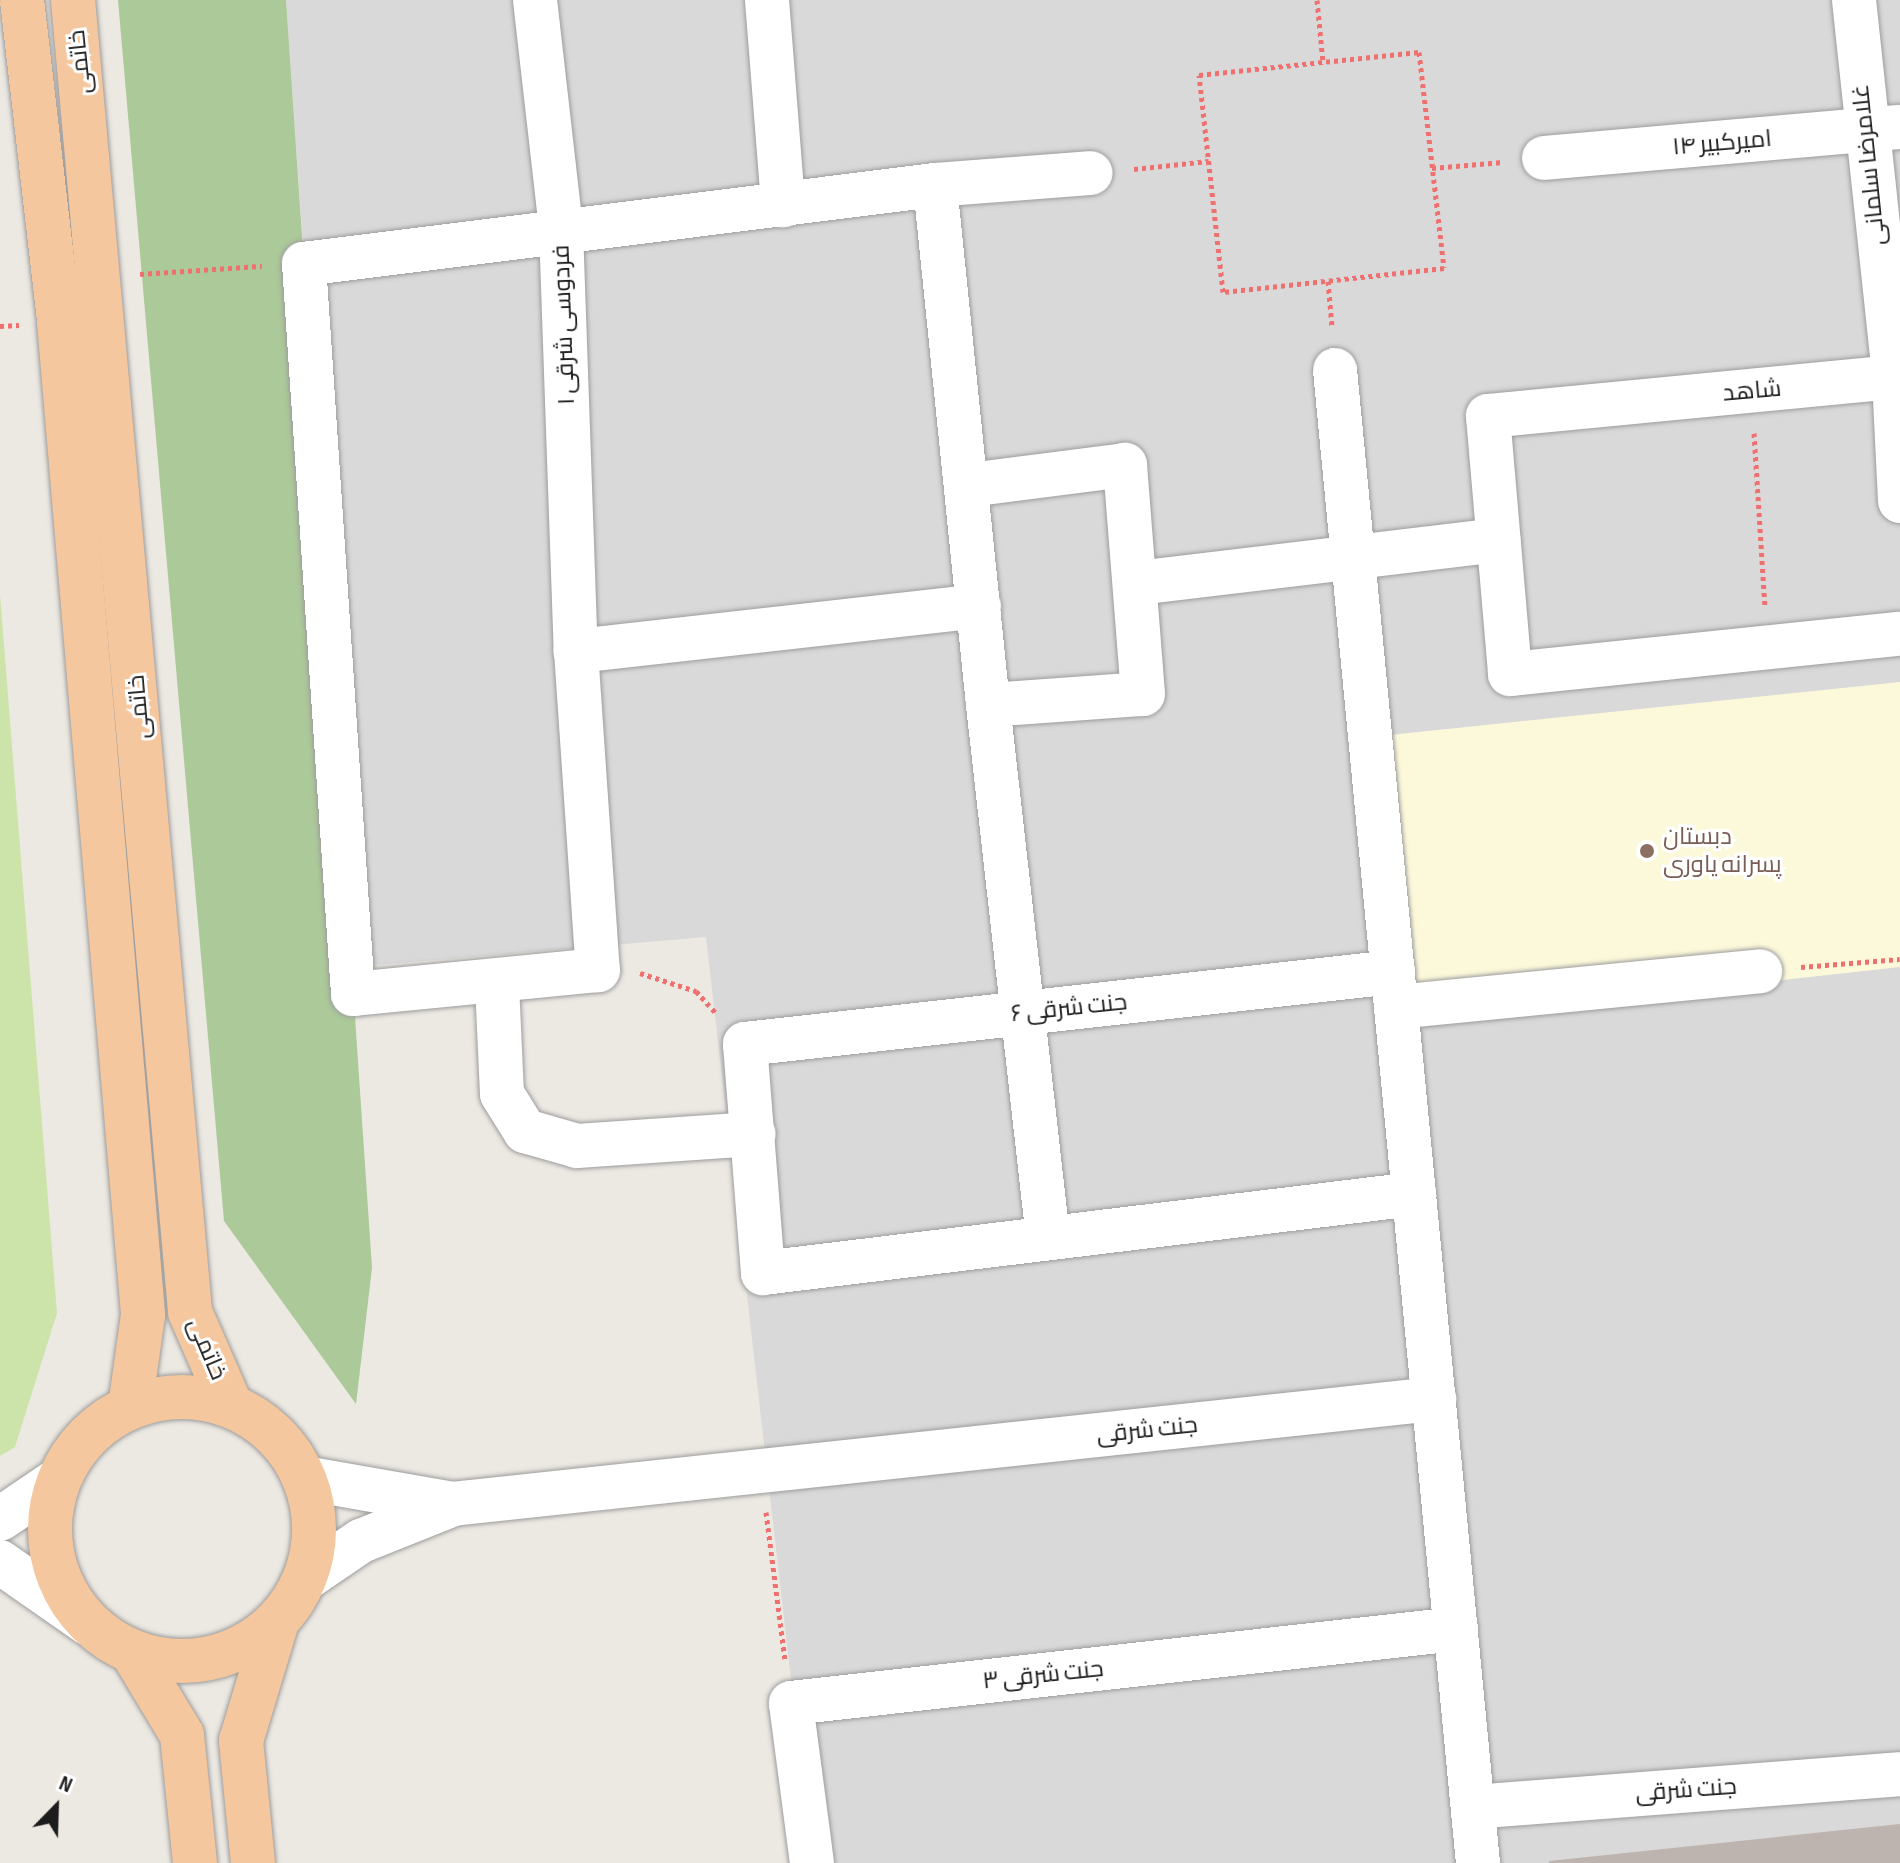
<!DOCTYPE html>
<html>
<head>
<meta charset="utf-8">
<style>
  body { margin:0 }
  #map { position:relative; width:1900px; height:1863px; overflow:hidden; background:#ece8e2; font-family:"Sofia Sans Condensed",Cairo,sans-serif }
  div>[style] { position:absolute }
  [style*='--x'] { left:calc(var(--x)*1px); top:calc(var(--y)*1px); width:calc(var(--w)*1px); rotate:calc(var(--a)*1deg) }
  .residential>* { inset:0; background:#dad9d9 }
  .education>* { inset:0; background:#fcf9db }
  .grass>* { inset:0; background:#cce4aa }
  .forest>* { inset:0; background:#acc999 }
  .building>* { inset:0; background:#bdb3af }
  .path>* { height:5px; margin-top:-2.5px; transform-origin:0; background:repeating-linear-gradient(90deg,#f0706f 0 4px,transparent 0 8px) }
  .roads { filter:drop-shadow(0 0 2px #9d9d9d) drop-shadow(0 0 2px #9d9d9d) }
  .minor>* { height:44px; margin:-22px; padding:0 22px; transform-origin:22px; border-radius:22px; background:#fff }
  .major>* { height:44px; margin:-22px; padding:0 22px; transform-origin:22px; border-radius:22px; background:#f5c79e }
  .major>.ring { margin:-22px; padding:0; box-sizing:content-box; background:none; border:44px solid #f5c79e; border-radius:50% }
  .dots>* { width:22px; height:22px; translate:-50% -50%; box-sizing:border-box; border:4px solid #fff; border-radius:50% }
  span { translate:-50% -50%; white-space:nowrap; text-align:center; line-height:1.15; -webkit-text-stroke:6px #fff; paint-order:stroke }
  .street-label { font-size:24px; color:#1c1c1c }
  .education-label { font-size:24px; color:#785e54 }
  .left { translate:0 -50%; text-align:left }
  .north { position:absolute; left:16px; top:1767px; width:80px; height:80px; -webkit-text-stroke:6px #fff; paint-order:stroke; rotate:23deg; font-size:22px; font-weight:700; line-height:32px; text-align:center; color:#1c1c1c }
  .north::after { content:''; display:block; margin:auto; width:28px; height:36px; background:#1c1c1c; clip-path:polygon(50% 0,100% 100%,50% 72%,0 100%) }
</style>
</head>
<body>
<div id="map">
  <div class="residential">
    <i style="clip-path:polygon(286px 0,1900px 0,1900px 1863px,812px 1863px,706px 937px,353px 967px)"></i>
  </div>
  <div class="education">
    <i style="clip-path:polygon(1900px 682px,1900px 967px,1518px 1009px,1411px 991px,1380px 736px)"></i>
  </div>
  <div class="grass">
    <i style="clip-path:polygon(0 595px,57px 1313px,15px 1447px,0 1456px)"></i>
  </div>
  <div class="forest">
    <i style="clip-path:polygon(118px 0,286px 0,372px 1268px,356px 1404px,224px 1221px)"></i>
  </div>
  <div class="building">
    <i style="clip-path:polygon(1900px 1824px,1900px 1863px,1549px 1863px,1549px 1861px)"></i>
  </div>
  <div class="path">
    <i style="--x:1317;--y:0;--w:62;--a:84.5"></i>
    <i style="--x:1419;--y:52;--w:217;--a:83.4"></i>
    <i style="--x:1444;--y:268;--w:222;--a:173.8"></i>
    <i style="--x:1223;--y:292;--w:218;--a:-96.3"></i>
    <i style="--x:1199;--y:75;--w:221;--a:-6"></i>
    <i style="--x:1432;--y:168;--w:71;--a:-4.8"></i>
    <i style="--x:1134;--y:169;--w:75;--a:-6.1"></i>
    <i style="--x:140;--y:274;--w:122;--a:-3.8"></i>
    <i style="--x:1328;--y:281;--w:46;--a:85"></i>
    <i style="--x:0;--y:326;--w:19;--a:-3"></i>
    <i style="--x:1754;--y:433;--w:174;--a:86.4"></i>
    <i style="--x:1801;--y:967;--w:99;--a:-4.6"></i>
    <i style="--x:640;--y:973;--w:59;--a:17.8"></i>
    <i style="--x:696;--y:991;--w:31;--a:48"></i>
    <i style="--x:766;--y:1512;--w:150;--a:82.7"></i>
  </div>
  <div class="roads">
    <div class="minor">
      <i style="--x:535;--y:0;--w:230;--a:83.5"></i>
      <i style="--x:561;--y:229;--w:422;--a:88"></i>
      <i style="--x:767;--y:0;--w:206;--a:85.5"></i>
      <i style="--x:1854;--y:0;--w:379;--a:83.9"></i>
      <i style="--x:1544;--y:158;--w:357;--a:-5"></i>
      <i style="--x:935;--y:185;--w:523;--a:84.18"></i>
      <i style="--x:988;--y:705;--w:155;--a:-4.1"></i>
      <i style="--x:1143;--y:694;--w:230;--a:-94.5"></i>
      <i style="--x:1125;--y:465;--w:157;--a:172.7"></i>
      <i style="--x:1335;--y:370;--w:1500;--a:84.53"></i>
      <i style="--x:1900;--y:501;--w:124;--a:-92.8"></i>
      <i style="--x:1894;--y:377;--w:408;--a:174.5"></i>
      <i style="--x:1488;--y:416;--w:259;--a:85.1"></i>
      <i style="--x:1510;--y:674;--w:392;--a:-5.9"></i>
      <i style="--x:1137;--y:583;--w:364;--a:-6.8"></i>
      <i style="--x:979;--y:606;--w:406;--a:173.6"></i>
      <i style="--x:576;--y:651;--w:320;--a:86.1"></i>
      <i style="--x:598;--y:970;--w:246;--a:174.4"></i>
      <i style="--x:353;--y:994;--w:732;--a:-93.84"></i>
      <i style="--x:304;--y:264;--w:636;--a:-7.14"></i>
      <i style="--x:935;--y:185;--w:156;--a:-4.4"></i>
      <i style="--x:988;--y:705;--w:536;--a:83.58"></i>
      <i style="--x:1393;--y:972;--w:652;--a:173.66"></i>
      <i style="--x:745;--y:1044;--w:230;--a:85.5"></i>
      <i style="--x:763;--y:1273;--w:656;--a:-6.92"></i>
      <i style="--x:497;--y:984;--w:110;--a:87.4"></i>
      <i style="--x:502;--y:1094;--w:44;--a:58.1"></i>
      <i style="--x:525;--y:1131;--w:54;--a:16.1"></i>
      <i style="--x:577;--y:1146;--w:177;--a:-3.9"></i>
      <i style="--x:1396;--y:1007;--w:366;--a:-5.6"></i>
      <i style="--x:304;--y:1478;--w:151;--a:9.9"></i>
      <i style="--x:453;--y:1504;--w:987;--a:-6.11"></i>
      <i style="--x:0;--y:1519;--w:71;--a:-34.1"></i>
      <i style="--x:0;--y:1562;--w:108;--a:34.9"></i>
      <i style="--x:305;--y:1579;--w:68;--a:-34.2"></i>
      <i style="--x:361;--y:1541;--w:97;--a:-21.8"></i>
      <i style="--x:1473;--y:1807;--w:428;--a:-4.4"></i>
      <i style="--x:812;--y:1863;--w:161;--a:-97.5"></i>
      <i style="--x:791;--y:1703;--w:669;--a:-6.35"></i>
    </div>
    <div class="major">
      <i style="--x:22;--y:0;--w:324;--a:83.4"></i>
      <i style="--x:59;--y:322;--w:997;--a:85.16"></i>
      <i style="--x:143;--y:1315;--w:93;--a:98"></i>
      <i style="--x:73;--y:0;--w:1317;--a:84.9"></i>
      <i style="--x:190;--y:1312;--w:103;--a:66.4"></i>
      <i class="ring" style="left:50px;top:1397px;width:220px;height:220px"></i>
      <i style="--x:132;--y:1652;--w:97;--a:58.9"></i>
      <i style="--x:182;--y:1735;--w:129;--a:84.2"></i>
      <i style="--x:253;--y:1863;--w:123;--a:-95.6"></i>
      <i style="--x:241;--y:1741;--w:124;--a:-73.2"></i>
    </div>
  </div>
  <div class="dots">
    <i style="left:1647px;top:851px;background:#8d6e63"></i>
  </div>
  <div class="street-label">
    <span style="left:80px;top:62px;rotate:-96deg">خاتمی</span>
    <span style="left:1722px;top:143px;rotate:-5deg">امیرکبیر ۱۴</span>
    <span style="left:1869px;top:165px;rotate:-96deg">غلامرضا سلمانی</span>
    <span style="left:564px;top:325px;rotate:-92deg">فردوسی شرقی ۱</span>
    <span style="left:1752px;top:391px;rotate:-5deg">شاهد</span>
    <span style="left:139px;top:707px;rotate:-95deg">خاتمی</span>
    <span style="left:1069px;top:1008px;rotate:-6deg">جنت شرقی ۶</span>
    <span style="left:207px;top:1349px;rotate:67deg">خاتمی</span>
    <span style="left:1147px;top:1430px;rotate:-6deg">جنت شرقی</span>
    <span style="left:1043px;top:1675px;rotate:-6deg">جنت شرقی ۳</span>
    <span style="left:1686px;top:1790px;rotate:-4deg">جنت شرقی</span>
  </div>
  <div class="education-label">
    <span class="left" style="left:1663px;top:851px">دبستان<br>پسرانه یاوری</span>
  </div>
  <div class="north">N</div>
</div>
</body>
</html>
